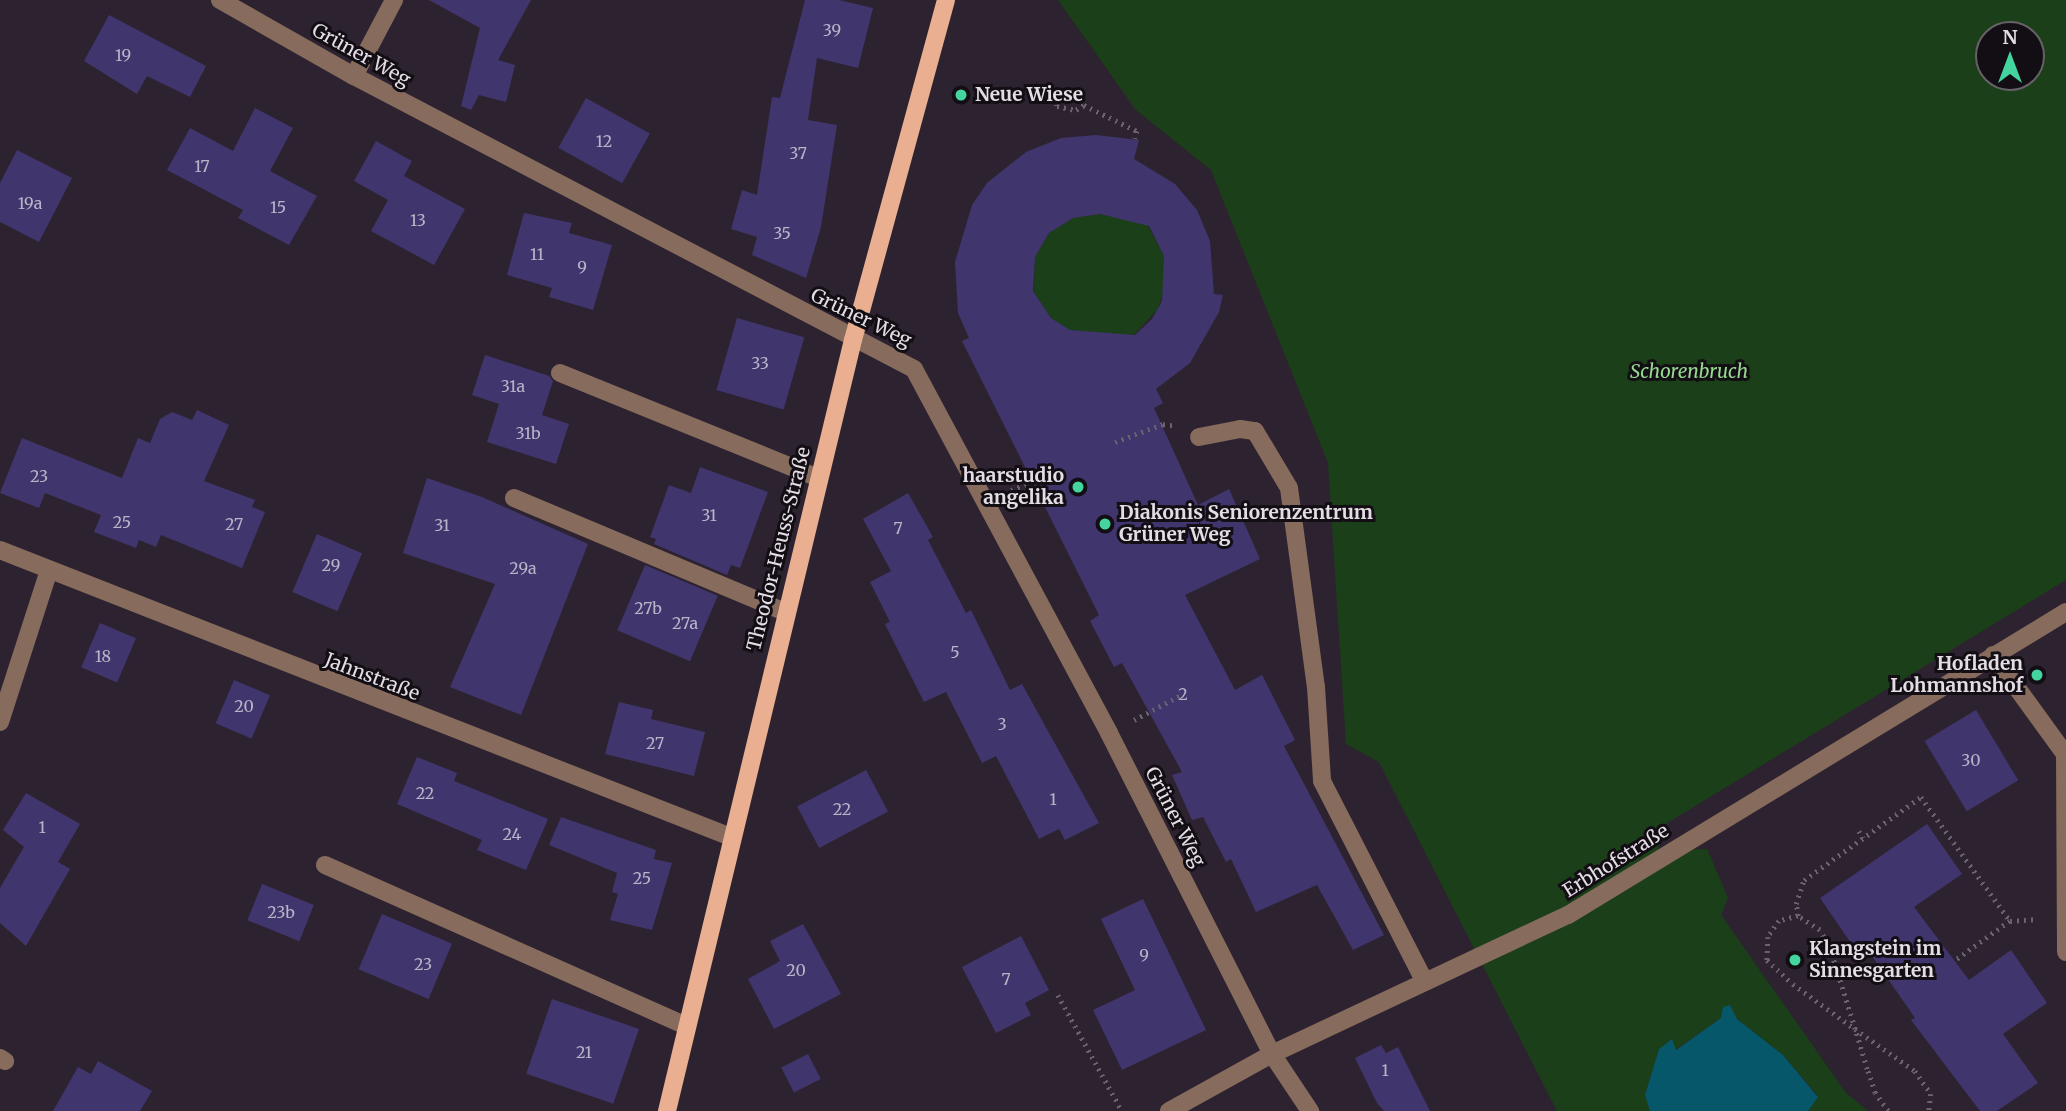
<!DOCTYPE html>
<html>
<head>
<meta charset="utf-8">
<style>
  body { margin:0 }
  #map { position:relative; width:2066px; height:1111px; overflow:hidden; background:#2d2330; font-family:Merriweather,serif }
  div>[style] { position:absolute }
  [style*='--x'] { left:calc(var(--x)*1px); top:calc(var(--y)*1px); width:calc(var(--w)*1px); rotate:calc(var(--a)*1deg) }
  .green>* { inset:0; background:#1b3f18 }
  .water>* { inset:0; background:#07576b }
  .building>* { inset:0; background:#40356d; transform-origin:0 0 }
  .path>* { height:4.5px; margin-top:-2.25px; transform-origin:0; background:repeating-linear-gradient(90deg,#6b626d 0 2px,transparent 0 7px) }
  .minor>* { height:18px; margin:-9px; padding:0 9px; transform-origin:9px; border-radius:9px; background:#876b5c }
  .major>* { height:18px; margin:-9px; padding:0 9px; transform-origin:9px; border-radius:9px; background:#e9af90 }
  .dots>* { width:19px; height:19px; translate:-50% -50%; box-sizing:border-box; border:4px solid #130e14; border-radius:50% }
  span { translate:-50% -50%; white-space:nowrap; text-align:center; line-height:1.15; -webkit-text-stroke:6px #130e14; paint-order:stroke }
  .number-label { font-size:16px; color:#bbb3c7 }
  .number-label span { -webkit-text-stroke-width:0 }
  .street-label { font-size:19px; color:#e4dde5 }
  .poi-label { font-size:19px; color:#e4dde5; font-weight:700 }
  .left { translate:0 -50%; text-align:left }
  .right { translate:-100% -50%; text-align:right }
  .park-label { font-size:19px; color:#95da8f; font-style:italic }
  .north { position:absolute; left:1975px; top:21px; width:70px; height:70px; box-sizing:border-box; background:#130e14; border:2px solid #676168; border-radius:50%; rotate:0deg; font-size:19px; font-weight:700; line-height:28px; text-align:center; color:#e4dde5 }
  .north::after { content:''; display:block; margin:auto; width:24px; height:32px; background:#43d4a0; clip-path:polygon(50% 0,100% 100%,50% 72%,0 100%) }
</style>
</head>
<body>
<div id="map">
  <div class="green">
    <i style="clip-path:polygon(evenodd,1058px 0,2066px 0,2066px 580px,1664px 825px,1658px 850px,1707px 849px,1728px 898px,1721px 915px,1846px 1093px,1868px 1111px,1808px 1111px,1818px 1096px,1783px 1055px,1737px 1019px,1721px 1018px,1675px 1050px,1659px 1049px,1645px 1095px,1650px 1111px,1557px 1111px,1379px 762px,1346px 744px,1328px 463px,1211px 170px,1136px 110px,1058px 0,1989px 35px,2031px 35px,2031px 77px,1989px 77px,1989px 35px)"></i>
    <i style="clip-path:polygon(1100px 214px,1147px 224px,1164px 256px,1165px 290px,1157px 310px,1136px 333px,1122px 340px,1070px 330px,1051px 318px,1034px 292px,1035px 257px,1049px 233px,1073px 218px)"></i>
  </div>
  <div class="water">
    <i style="clip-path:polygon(1730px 1005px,1737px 1019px,1783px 1055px,1818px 1097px,1808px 1111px,1650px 1111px,1645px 1095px,1659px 1049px,1672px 1039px,1676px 1050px,1721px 1018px,1723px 1007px)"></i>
  </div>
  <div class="building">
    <i style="clip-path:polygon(429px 0,531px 0,498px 60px,515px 65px,506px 102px,479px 95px,471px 110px,461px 106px,480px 28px)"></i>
    <i style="clip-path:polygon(805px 0,839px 0,873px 8px,858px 68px,817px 58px,808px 120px,837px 125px,821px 227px,806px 278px,752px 255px,757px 237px,731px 229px,742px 190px,757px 195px,772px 97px,780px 98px)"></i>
    <i style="clip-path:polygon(109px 15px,206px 66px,190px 97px,147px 76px,137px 94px,84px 61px)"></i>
    <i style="left:586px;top:98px;width:73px;height:57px;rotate:29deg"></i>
    <i style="clip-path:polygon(255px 108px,293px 128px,270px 171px,317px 196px,289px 245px,238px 218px,243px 210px,167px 170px,190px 128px,233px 151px)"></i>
    <i style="clip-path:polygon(evenodd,1096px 135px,1139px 140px,1134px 159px,1175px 184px,1197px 210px,1210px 241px,1214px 294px,1223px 295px,1219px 312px,1190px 363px,1156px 389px,1163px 403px,1154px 408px,1198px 505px,1229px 489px,1260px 559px,1185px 595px,1235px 690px,1262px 675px,1295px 740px,1284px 746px,1384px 935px,1353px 950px,1317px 885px,1256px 912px,1231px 859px,1226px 862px,1203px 817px,1192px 820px,1172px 775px,1182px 772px,1122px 663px,1114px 667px,1090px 621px,1099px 615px,962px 341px,969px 338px,958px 313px,955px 262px,972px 205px,987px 183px,1026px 152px,1061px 138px,1096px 135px,1100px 214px,1149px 226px,1164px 256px,1162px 301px,1152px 319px,1135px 335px,1070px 330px,1051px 318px,1033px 291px,1035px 257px,1049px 233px,1073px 218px,1100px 214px)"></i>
    <i style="clip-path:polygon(376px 141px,412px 161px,404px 176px,465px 209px,434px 265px,371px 231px,388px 200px,354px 181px)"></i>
    <i style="clip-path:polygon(17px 150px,72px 178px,39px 242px,0 222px,0 183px)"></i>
    <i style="clip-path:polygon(524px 213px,572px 223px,569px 233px,612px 245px,593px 310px,549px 297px,552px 288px,507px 275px)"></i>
    <i style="left:737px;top:318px;width:70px;height:75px;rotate:16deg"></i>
    <i style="clip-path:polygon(485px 355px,549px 376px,553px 381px,542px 415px,569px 424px,556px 464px,487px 442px,499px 404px,472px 395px)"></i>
    <i style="clip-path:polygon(197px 410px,229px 425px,204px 481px,255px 500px,252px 507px,265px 512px,242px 568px,161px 535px,156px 547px,139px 540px,136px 548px,94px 532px,101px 515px,45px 493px,39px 508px,0 493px,22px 438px,122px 478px,138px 438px,150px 443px,160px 419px,172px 412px,192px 420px)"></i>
    <i style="clip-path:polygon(700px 467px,768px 492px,740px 568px,731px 565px,727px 575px,654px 544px,656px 539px,650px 537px,669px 485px,691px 493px)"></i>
    <i style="clip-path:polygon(427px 478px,482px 497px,588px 544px,521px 715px,450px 687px,495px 584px,403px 553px)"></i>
    <i style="clip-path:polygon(908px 493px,933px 537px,928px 540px,966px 613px,971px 610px,1010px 690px,1022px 684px,1099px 823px,1065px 840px,1059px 829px,1039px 839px,996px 756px,982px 763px,946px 692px,924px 702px,885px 624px,890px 622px,870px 582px,891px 571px,863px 519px)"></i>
    <i style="left:317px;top:534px;width:49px;height:63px;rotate:23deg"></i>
    <i style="left:645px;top:565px;width:79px;height:71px;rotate:23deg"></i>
    <i style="left:100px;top:623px;width:39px;height:48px;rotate:23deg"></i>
    <i style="left:234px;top:680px;width:39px;height:47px;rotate:23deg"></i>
    <i style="clip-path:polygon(619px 702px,653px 710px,651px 719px,705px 732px,694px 776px,605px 754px)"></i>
    <i style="left:1976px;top:710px;width:82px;height:60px;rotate:59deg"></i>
    <i style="clip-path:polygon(417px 757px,457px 773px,454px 781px,548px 819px,526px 870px,477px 850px,482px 840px,397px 804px)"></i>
    <i style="left:866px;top:770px;width:47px;height:78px;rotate:62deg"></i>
    <i style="clip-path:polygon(26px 793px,80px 824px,58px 862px,70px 869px,26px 946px,0 923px,0 888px,24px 847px,3px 830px)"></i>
    <i style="clip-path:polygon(561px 817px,656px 850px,654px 859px,672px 863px,652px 930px,610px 920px,618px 894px,612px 892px,617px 873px,549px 845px)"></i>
    <i style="clip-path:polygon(1927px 824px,1962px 874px,1914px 907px,1969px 980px,2011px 950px,2047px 1003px,2003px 1034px,2038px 1083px,1997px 1111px,1980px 1111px,1911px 1020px,1915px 1018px,1863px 943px,1855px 949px,1820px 898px)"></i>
    <i style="left:262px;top:884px;width:56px;height:39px;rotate:22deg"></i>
    <i style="clip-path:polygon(1143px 899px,1206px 1030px,1122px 1070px,1093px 1010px,1135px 990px,1101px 919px)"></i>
    <i style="left:382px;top:914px;width:76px;height:60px;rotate:23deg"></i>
    <i style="clip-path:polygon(803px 924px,841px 994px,774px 1029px,748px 979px,780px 961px,770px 941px)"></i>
    <i style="clip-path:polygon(1021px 936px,1049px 990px,1025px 1003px,1031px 1015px,996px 1033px,962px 967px)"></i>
    <i style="left:552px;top:999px;width:92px;height:79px;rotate:19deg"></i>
    <i style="clip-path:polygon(1381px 1045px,1386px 1053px,1398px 1047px,1430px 1111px,1384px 1111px,1377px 1103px,1355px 1058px)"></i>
    <i style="left:808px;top:1054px;width:28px;height:30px;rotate:63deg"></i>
    <i style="clip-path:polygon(98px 1061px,152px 1091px,140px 1111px,53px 1111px,78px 1067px,91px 1074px)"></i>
  </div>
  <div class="path">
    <i style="--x:1058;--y:91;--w:15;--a:94"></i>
    <i style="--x:1057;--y:106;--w:19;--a:12"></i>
    <i style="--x:1076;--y:110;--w:9;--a:-32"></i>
    <i style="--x:1084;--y:105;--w:59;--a:26.1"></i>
    <i style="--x:1137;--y:131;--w:8;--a:104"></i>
    <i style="--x:1115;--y:442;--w:51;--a:-20.6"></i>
    <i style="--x:1163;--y:424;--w:13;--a:9"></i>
    <i style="--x:1011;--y:490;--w:20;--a:-20"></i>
    <i style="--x:1134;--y:720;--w:55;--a:-28"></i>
    <i style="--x:1859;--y:831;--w:8;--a:60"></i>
    <i style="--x:1798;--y:916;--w:12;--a:-99"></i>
    <i style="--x:1796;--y:904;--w:25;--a:-72"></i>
    <i style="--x:1804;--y:880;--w:143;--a:-35.4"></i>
    <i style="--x:1921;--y:797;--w:153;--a:54.3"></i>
    <i style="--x:2010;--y:921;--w:67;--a:144.2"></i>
    <i style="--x:2010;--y:921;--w:27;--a:-4"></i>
    <i style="--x:1058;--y:995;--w:132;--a:61.1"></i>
    <i style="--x:1888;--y:1111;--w:22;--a:-126"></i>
    <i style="--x:1875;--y:1093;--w:25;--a:-108"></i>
    <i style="--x:1867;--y:1069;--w:42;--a:-106.7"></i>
    <i style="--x:1855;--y:1029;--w:84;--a:-107.4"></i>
    <i style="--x:1830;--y:949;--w:21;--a:-118"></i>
    <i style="--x:1820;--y:930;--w:26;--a:-148"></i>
    <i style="--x:1798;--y:916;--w:20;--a:165"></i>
    <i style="--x:1779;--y:921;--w:19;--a:125"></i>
    <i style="--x:1768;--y:937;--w:23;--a:92"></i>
    <i style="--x:1767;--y:960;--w:35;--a:43"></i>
    <i style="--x:1793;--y:984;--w:77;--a:36"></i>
    <i style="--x:1855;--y:1029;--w:73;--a:35"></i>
    <i style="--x:1915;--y:1071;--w:28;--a:55"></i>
    <i style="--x:1931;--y:1094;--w:17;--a:97"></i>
  </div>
  <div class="minor">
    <i style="--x:220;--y:0;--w:154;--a:29.6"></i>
    <i style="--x:354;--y:76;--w:632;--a:27.62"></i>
    <i style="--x:914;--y:369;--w:413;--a:61.8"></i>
    <i style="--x:1109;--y:733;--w:360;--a:63.1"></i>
    <i style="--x:1272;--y:1054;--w:69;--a:56.3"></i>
    <i style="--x:354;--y:76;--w:86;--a:-62.2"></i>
    <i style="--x:560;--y:373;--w:279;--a:22.1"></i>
    <i style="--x:1199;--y:437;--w:42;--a:-11"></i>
    <i style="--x:1240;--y:429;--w:15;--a:8"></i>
    <i style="--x:1255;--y:431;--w:66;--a:59.2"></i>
    <i style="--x:1289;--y:488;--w:201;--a:82.3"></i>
    <i style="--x:1316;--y:687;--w:94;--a:86.3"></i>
    <i style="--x:1322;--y:781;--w:224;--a:62.9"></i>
    <i style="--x:514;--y:498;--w:294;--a:22.8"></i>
    <i style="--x:0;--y:550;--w:785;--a:21.44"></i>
    <i style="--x:1993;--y:655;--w:122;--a:54"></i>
    <i style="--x:2065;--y:754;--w:198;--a:89.7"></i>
    <i style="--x:0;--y:722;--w:157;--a:-72.1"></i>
    <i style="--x:325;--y:865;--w:395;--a:24"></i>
    <i style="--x:0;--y:1058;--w:6;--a:31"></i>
    <i style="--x:1169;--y:1111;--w:118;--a:-29"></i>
    <i style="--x:1272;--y:1054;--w:327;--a:-25.2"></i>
    <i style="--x:1568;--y:915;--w:583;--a:-31.32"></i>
  </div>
  <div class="major">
    <i style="--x:667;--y:1111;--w:793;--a:-76.44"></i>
    <i style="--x:853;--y:340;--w:352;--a:-74.7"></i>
  </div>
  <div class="dots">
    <i style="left:961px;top:95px;background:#43d4a0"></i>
    <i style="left:1078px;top:487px;background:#43d4a0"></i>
    <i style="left:1105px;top:524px;background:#43d4a0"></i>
    <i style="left:2037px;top:675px;background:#43d4a0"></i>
    <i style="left:1795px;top:960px;background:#43d4a0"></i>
  </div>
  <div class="number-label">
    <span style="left:832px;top:30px">39</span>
    <span style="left:123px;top:55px">19</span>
    <span style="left:604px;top:141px">12</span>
    <span style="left:798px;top:153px">37</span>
    <span style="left:202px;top:166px">17</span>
    <span style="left:30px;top:203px">19a</span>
    <span style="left:278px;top:207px">15</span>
    <span style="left:418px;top:220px">13</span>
    <span style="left:782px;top:233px">35</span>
    <span style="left:537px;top:254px">11</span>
    <span style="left:582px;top:267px">9</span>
    <span style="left:760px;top:363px">33</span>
    <span style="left:513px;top:386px">31a</span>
    <span style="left:528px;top:433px">31b</span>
    <span style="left:39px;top:476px">23</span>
    <span style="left:709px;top:515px">31</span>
    <span style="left:122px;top:522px">25</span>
    <span style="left:234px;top:524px">27</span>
    <span style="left:442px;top:525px">31</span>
    <span style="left:898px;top:528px">7</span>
    <span style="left:331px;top:565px">29</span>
    <span style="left:523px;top:568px">29a</span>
    <span style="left:648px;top:608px">27b</span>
    <span style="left:685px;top:623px">27a</span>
    <span style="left:955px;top:652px">5</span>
    <span style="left:103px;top:656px">18</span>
    <span style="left:1183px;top:694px">2</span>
    <span style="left:244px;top:706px">20</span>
    <span style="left:1002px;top:724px">3</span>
    <span style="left:655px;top:743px">27</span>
    <span style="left:1971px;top:760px">30</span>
    <span style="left:425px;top:793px">22</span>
    <span style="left:1053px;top:799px">1</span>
    <span style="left:842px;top:809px">22</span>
    <span style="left:42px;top:827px">1</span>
    <span style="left:512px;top:834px">24</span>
    <span style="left:642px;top:878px">25</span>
    <span style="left:281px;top:912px">23b</span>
    <span style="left:1144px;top:955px">9</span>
    <span style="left:423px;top:964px">23</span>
    <span style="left:796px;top:970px">20</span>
    <span style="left:1006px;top:979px">7</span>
    <span style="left:584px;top:1052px">21</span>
    <span style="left:1385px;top:1070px">1</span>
  </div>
  <div class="street-label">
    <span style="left:361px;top:55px;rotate:29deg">Grüner Weg</span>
    <span style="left:861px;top:318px;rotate:26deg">Grüner Weg</span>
    <span style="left:779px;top:549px;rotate:-76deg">Theodor-Heuss-Straße</span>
    <span style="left:372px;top:677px;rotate:21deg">Jahnstraße</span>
    <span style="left:1175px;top:817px;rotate:63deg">Grüner Weg</span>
    <span style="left:1616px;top:861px;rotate:-32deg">Erbhofstraße</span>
  </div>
  <div class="poi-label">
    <span class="left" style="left:975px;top:95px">Neue Wiese</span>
    <span class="right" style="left:1064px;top:487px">haarstudio<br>angelika</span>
    <span class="left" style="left:1119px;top:524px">Diakonis Seniorenzentrum<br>Grüner Weg</span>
    <span class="right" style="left:2023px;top:675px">Hofladen<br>Lohmannshof</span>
    <span class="left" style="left:1809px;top:960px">Klangstein im<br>Sinnesgarten</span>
  </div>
  <div class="park-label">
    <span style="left:1689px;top:372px">Schorenbruch</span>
  </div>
  <div class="north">N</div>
</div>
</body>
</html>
